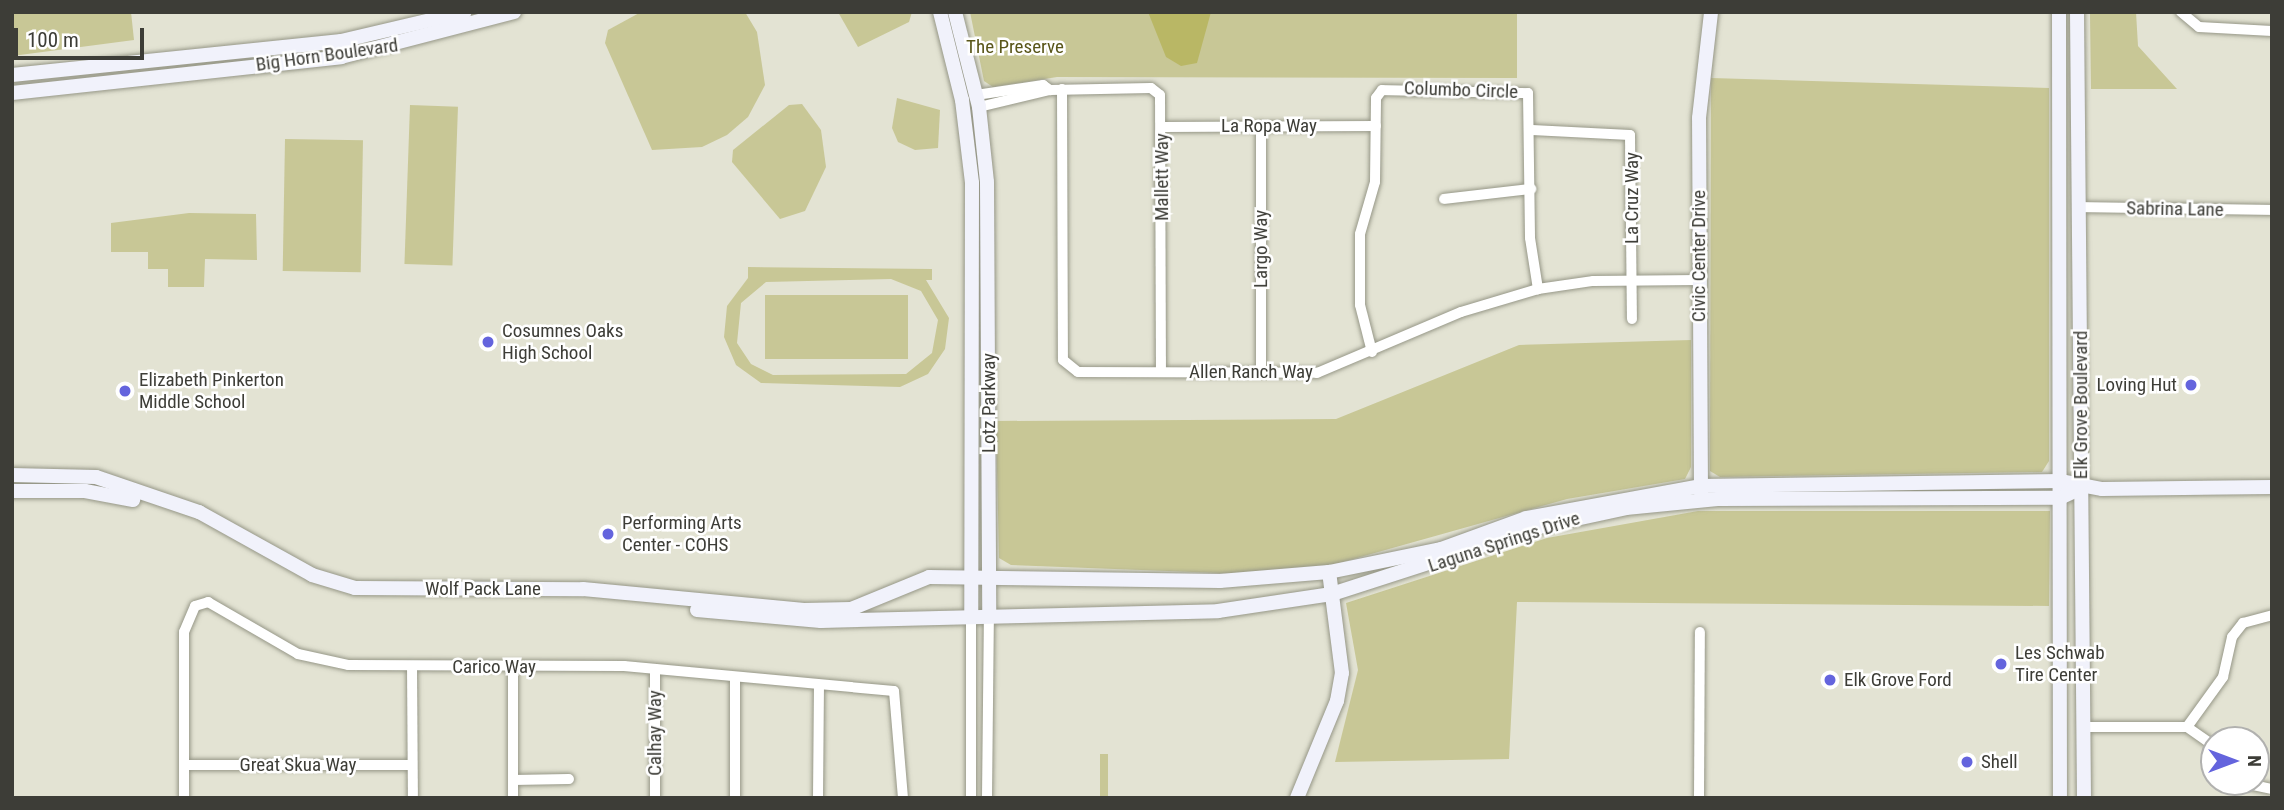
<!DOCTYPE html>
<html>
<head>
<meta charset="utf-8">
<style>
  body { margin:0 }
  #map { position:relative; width:2284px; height:810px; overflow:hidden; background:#e3e3d3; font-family:"Roboto Condensed",sans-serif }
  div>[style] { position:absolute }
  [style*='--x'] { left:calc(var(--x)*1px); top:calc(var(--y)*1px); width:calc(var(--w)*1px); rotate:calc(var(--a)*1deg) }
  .green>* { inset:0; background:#c8c796; transform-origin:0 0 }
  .water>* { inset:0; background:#b9b765 }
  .roads { filter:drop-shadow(0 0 2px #969787) drop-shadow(0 0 2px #969787) }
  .street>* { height:10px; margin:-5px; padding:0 5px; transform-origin:5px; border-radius:5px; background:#fff }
  .secondary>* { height:14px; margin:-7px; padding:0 7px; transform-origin:7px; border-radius:7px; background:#f1f2fb }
  .dots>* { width:19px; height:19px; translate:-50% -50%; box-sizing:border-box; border:4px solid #fff; border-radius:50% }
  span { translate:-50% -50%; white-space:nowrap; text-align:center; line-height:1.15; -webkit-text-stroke:5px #fff; paint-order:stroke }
  .park-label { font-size:19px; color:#595619 }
  .street-label { font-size:19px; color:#3d3d37 }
  .poi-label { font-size:19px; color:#3d3d37 }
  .left { translate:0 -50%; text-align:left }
  .right { translate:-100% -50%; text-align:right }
  .frame { position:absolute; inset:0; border:14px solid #3d3d37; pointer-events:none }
  .north { position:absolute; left:2200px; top:726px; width:70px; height:70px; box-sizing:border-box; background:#fff; border:2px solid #b1b1af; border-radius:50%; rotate:90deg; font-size:19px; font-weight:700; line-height:28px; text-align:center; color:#3d3d37 }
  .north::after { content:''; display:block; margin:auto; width:24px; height:32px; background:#6464dd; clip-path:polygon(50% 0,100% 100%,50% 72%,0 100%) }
  .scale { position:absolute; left:14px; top:28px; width:130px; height:32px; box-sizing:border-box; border:4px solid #3d3d37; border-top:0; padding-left:9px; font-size:21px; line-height:24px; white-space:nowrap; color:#3d3d37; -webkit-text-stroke:5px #fff; paint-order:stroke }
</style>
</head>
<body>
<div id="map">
  <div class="green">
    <i style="clip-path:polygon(12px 12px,131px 12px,134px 40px,12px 56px)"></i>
    <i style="clip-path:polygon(641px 12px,745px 12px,757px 32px,765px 85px,748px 117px,727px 135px,702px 147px,652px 150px,605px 43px,608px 30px)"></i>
    <i style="clip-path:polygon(838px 12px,912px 12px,909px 22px,858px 47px)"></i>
    <i style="clip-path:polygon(970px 12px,1517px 12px,1517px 78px,1057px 77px,993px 87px,984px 81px)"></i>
    <i style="clip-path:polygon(2090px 12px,2136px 12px,2138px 46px,2177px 89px,2091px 89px)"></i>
    <i style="clip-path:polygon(1711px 78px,2049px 88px,2049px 461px,2042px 472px,1720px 477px,1710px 471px)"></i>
    <i style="clip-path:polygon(897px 98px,940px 110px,938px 148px,915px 150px,898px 142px,892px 128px)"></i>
    <i style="clip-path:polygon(802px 104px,821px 130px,826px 167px,805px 211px,780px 219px,732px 162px,733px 150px,789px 105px)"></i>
    <i style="left:410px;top:105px;width:48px;height:159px;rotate:2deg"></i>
    <i style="left:285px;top:139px;width:78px;height:132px;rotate:1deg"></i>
    <i style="clip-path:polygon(189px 213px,256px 214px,257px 260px,205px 259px,204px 287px,168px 287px,168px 269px,148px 269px,148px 252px,111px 252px,111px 223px)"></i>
    <i style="clip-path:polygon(evenodd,748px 267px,932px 269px,932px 280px,926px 280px,949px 318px,945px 349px,928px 374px,900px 387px,761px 383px,736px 365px,724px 337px,727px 306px,748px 278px,748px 267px,891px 279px,921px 291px,938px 320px,932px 353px,906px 374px,773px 375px,751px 364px,737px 343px,741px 303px,766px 282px,891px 279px)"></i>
    <i style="left:765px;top:295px;width:143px;height:64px"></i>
    <i style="clip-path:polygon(1691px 340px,1691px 467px,1685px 479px,1567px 499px,1332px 565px,1246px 574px,1011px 565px,999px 558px,996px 421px,1336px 419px,1519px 345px)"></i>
    <i style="clip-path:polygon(1698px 511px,2050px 511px,2049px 606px,1517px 602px,1509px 759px,1335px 762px,1358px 670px,1346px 603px,1547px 538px)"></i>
    <i style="left:1100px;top:754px;width:8px;height:44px"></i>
  </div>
  <div class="water">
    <i style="clip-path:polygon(1148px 12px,1211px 12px,1197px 63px,1181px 66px,1166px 57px)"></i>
  </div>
  <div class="roads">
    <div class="street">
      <i style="--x:2181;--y:12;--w:23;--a:40"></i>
      <i style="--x:2199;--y:27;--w:73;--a:3.1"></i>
      <i style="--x:1062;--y:89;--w:271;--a:89.8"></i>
      <i style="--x:1063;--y:360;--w:19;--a:39"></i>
      <i style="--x:1078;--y:372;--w:239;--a:0.2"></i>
      <i style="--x:1317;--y:373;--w:156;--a:-23"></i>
      <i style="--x:1461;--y:312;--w:80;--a:-16.6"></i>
      <i style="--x:1538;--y:289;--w:56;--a:-8.3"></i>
      <i style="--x:1593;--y:281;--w:106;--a:-0.5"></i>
      <i style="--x:976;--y:95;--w:68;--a:-8.5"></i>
      <i style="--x:1043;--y:85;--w:9;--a:36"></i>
      <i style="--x:979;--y:107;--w:73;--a:-13.5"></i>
      <i style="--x:1050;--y:90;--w:101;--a:-1.1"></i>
      <i style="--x:1151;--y:88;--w:11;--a:38"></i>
      <i style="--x:1160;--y:95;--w:277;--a:89.8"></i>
      <i style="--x:1261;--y:126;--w:246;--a:90"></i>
      <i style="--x:1162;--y:127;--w:214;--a:-0.3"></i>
      <i style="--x:1532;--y:130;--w:98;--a:2.9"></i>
      <i style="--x:1630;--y:135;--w:184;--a:89.4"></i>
      <i style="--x:1444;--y:199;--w:88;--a:-6.6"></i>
      <i style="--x:2079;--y:207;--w:193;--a:0.9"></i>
      <i style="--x:1372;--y:352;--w:49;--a:-104.3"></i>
      <i style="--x:1360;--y:305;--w:71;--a:-90"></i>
      <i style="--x:1360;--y:234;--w:54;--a:-73.9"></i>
      <i style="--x:1375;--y:182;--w:84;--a:-89.3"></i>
      <i style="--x:1376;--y:98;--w:10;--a:-53"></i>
      <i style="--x:1382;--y:90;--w:146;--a:1.2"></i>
      <i style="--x:1528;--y:93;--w:145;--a:89.2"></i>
      <i style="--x:1530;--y:238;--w:52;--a:81.1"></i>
      <i style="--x:971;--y:615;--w:183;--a:90"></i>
      <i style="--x:412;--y:666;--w:132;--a:89.6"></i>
      <i style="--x:513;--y:667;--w:131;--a:90"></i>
      <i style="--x:735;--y:678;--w:120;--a:90"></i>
      <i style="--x:2083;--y:727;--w:104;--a:0"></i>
      <i style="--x:2187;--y:727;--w:33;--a:35"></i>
      <i style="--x:2187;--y:727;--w:62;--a:-54.2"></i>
      <i style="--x:2223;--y:677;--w:41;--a:-77.3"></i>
      <i style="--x:2232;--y:637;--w:18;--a:-52"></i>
      <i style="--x:2243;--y:623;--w:30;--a:-15"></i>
      <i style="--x:184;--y:765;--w:228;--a:0"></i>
      <i style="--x:513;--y:780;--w:56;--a:-1"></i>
      <i style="--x:2239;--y:782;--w:34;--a:12"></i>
      <i style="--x:184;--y:798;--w:166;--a:-90"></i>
      <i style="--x:184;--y:632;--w:28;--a:-67"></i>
      <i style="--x:195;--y:606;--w:14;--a:-17"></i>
      <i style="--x:208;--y:602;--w:104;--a:30"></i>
      <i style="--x:298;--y:654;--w:51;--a:12.4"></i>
      <i style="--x:348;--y:665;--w:276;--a:0.2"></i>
      <i style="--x:624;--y:666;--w:271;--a:5.3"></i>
      <i style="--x:894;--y:691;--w:107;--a:85.2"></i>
      <i style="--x:655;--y:798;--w:129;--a:-90"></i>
      <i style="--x:818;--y:798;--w:112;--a:-89.5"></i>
      <i style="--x:987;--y:798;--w:183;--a:-89.4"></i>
      <i style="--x:1699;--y:798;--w:166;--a:-89.7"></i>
    </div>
    <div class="secondary">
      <i style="--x:940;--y:12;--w:91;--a:76"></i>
      <i style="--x:962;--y:100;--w:84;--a:83.1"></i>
      <i style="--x:972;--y:183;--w:432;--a:90.1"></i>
      <i style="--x:955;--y:12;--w:98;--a:75.8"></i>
      <i style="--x:979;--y:107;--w:75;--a:83.9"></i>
      <i style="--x:987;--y:182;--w:433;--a:89.7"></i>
      <i style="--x:2059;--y:12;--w:786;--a:89.93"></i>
      <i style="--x:2077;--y:12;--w:786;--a:89.49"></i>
      <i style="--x:12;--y:75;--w:331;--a:-5.9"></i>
      <i style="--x:341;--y:41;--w:127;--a:-13.2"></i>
      <i style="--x:12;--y:93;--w:331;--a:-6.2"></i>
      <i style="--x:341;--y:57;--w:179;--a:-14.6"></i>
      <i style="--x:12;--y:475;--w:84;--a:1.4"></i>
      <i style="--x:96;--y:477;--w:109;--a:18.8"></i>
      <i style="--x:199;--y:512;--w:129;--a:29.1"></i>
      <i style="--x:312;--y:575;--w:45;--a:16.8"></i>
      <i style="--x:355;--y:588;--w:228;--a:0.3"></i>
      <i style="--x:583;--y:589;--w:222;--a:5.4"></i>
      <i style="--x:804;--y:610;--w:47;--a:-1.2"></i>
      <i style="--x:851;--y:609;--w:84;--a:-22.3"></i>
      <i style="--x:929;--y:577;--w:291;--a:0.8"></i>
      <i style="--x:1220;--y:581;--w:109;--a:-4.7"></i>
      <i style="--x:1329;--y:572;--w:114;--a:-11.6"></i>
      <i style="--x:1441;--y:549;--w:90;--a:-20"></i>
      <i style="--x:1526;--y:518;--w:177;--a:-10.4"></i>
      <i style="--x:1700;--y:486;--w:360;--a:-0.8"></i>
      <i style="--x:2060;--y:481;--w:43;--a:10.8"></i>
      <i style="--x:2102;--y:489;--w:170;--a:-0.7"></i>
      <i style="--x:12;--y:491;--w:73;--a:0"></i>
      <i style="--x:85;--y:491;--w:49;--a:10.6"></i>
      <i style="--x:1701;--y:493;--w:375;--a:-90.3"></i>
      <i style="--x:1699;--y:118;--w:107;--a:-83.5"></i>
      <i style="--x:697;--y:610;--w:124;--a:5.1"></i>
      <i style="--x:821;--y:621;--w:397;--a:-1.4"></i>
      <i style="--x:1218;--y:611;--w:115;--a:-8.5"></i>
      <i style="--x:1332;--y:594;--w:218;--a:-17.9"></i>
      <i style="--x:1539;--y:527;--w:89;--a:-12.3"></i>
      <i style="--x:1626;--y:508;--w:92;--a:-5.6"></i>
      <i style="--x:1718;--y:499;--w:342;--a:-0.2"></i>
      <i style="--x:2060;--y:498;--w:23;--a:-25"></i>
      <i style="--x:1297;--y:798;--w:105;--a:-67.6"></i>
      <i style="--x:1337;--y:701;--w:28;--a:-80"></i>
      <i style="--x:1342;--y:673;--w:102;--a:-97.3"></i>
    </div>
  </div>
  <div class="dots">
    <i style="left:488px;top:342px;background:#6464dd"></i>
    <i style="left:2191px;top:385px;background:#6464dd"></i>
    <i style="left:125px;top:391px;background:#6464dd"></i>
    <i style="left:608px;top:534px;background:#6464dd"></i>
    <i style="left:2001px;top:664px;background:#6464dd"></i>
    <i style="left:1830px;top:680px;background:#6464dd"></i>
    <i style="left:1967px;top:762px;background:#6464dd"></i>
  </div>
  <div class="park-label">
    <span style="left:1015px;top:47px">The Preserve</span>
  </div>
  <div class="street-label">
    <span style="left:327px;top:55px;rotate:-8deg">Big Horn Boulevard</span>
    <span style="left:1461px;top:90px;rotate:2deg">Columbo Circle</span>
    <span style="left:1269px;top:126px">La Ropa Way</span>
    <span style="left:1162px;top:177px;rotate:-90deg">Mallett Way</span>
    <span style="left:1632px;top:198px;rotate:-90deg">La Cruz Way</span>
    <span style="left:2175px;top:209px;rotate:1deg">Sabrina Lane</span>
    <span style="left:1261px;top:249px;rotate:-90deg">Largo Way</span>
    <span style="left:1699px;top:256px;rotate:-90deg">Civic Center Drive</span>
    <span style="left:1251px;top:372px">Allen Ranch Way</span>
    <span style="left:989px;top:403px;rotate:-90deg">Lotz Parkway</span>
    <span style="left:2081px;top:405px;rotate:-90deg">Elk Grove Boulevard</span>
    <span style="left:1504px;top:542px;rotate:-18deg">Laguna Springs Drive</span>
    <span style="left:483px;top:589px">Wolf Pack Lane</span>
    <span style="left:494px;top:667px">Carico Way</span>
    <span style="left:655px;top:733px;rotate:-90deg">Calhay Way</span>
    <span style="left:298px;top:765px">Great Skua Way</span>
  </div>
  <div class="poi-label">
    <span class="left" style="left:502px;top:342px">Cosumnes Oaks<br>High School</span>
    <span class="left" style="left:139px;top:391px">Elizabeth Pinkerton<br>Middle School</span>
    <span class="right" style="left:2177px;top:385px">Loving Hut</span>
    <span class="left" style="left:622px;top:534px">Performing Arts<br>Center - COHS</span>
    <span class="left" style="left:2015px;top:664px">Les Schwab<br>Tire Center</span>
    <span class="left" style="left:1844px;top:680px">Elk Grove Ford</span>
    <span class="left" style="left:1981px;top:762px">Shell</span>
  </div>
  <div class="frame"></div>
  <div class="north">N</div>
  <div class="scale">100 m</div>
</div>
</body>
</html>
